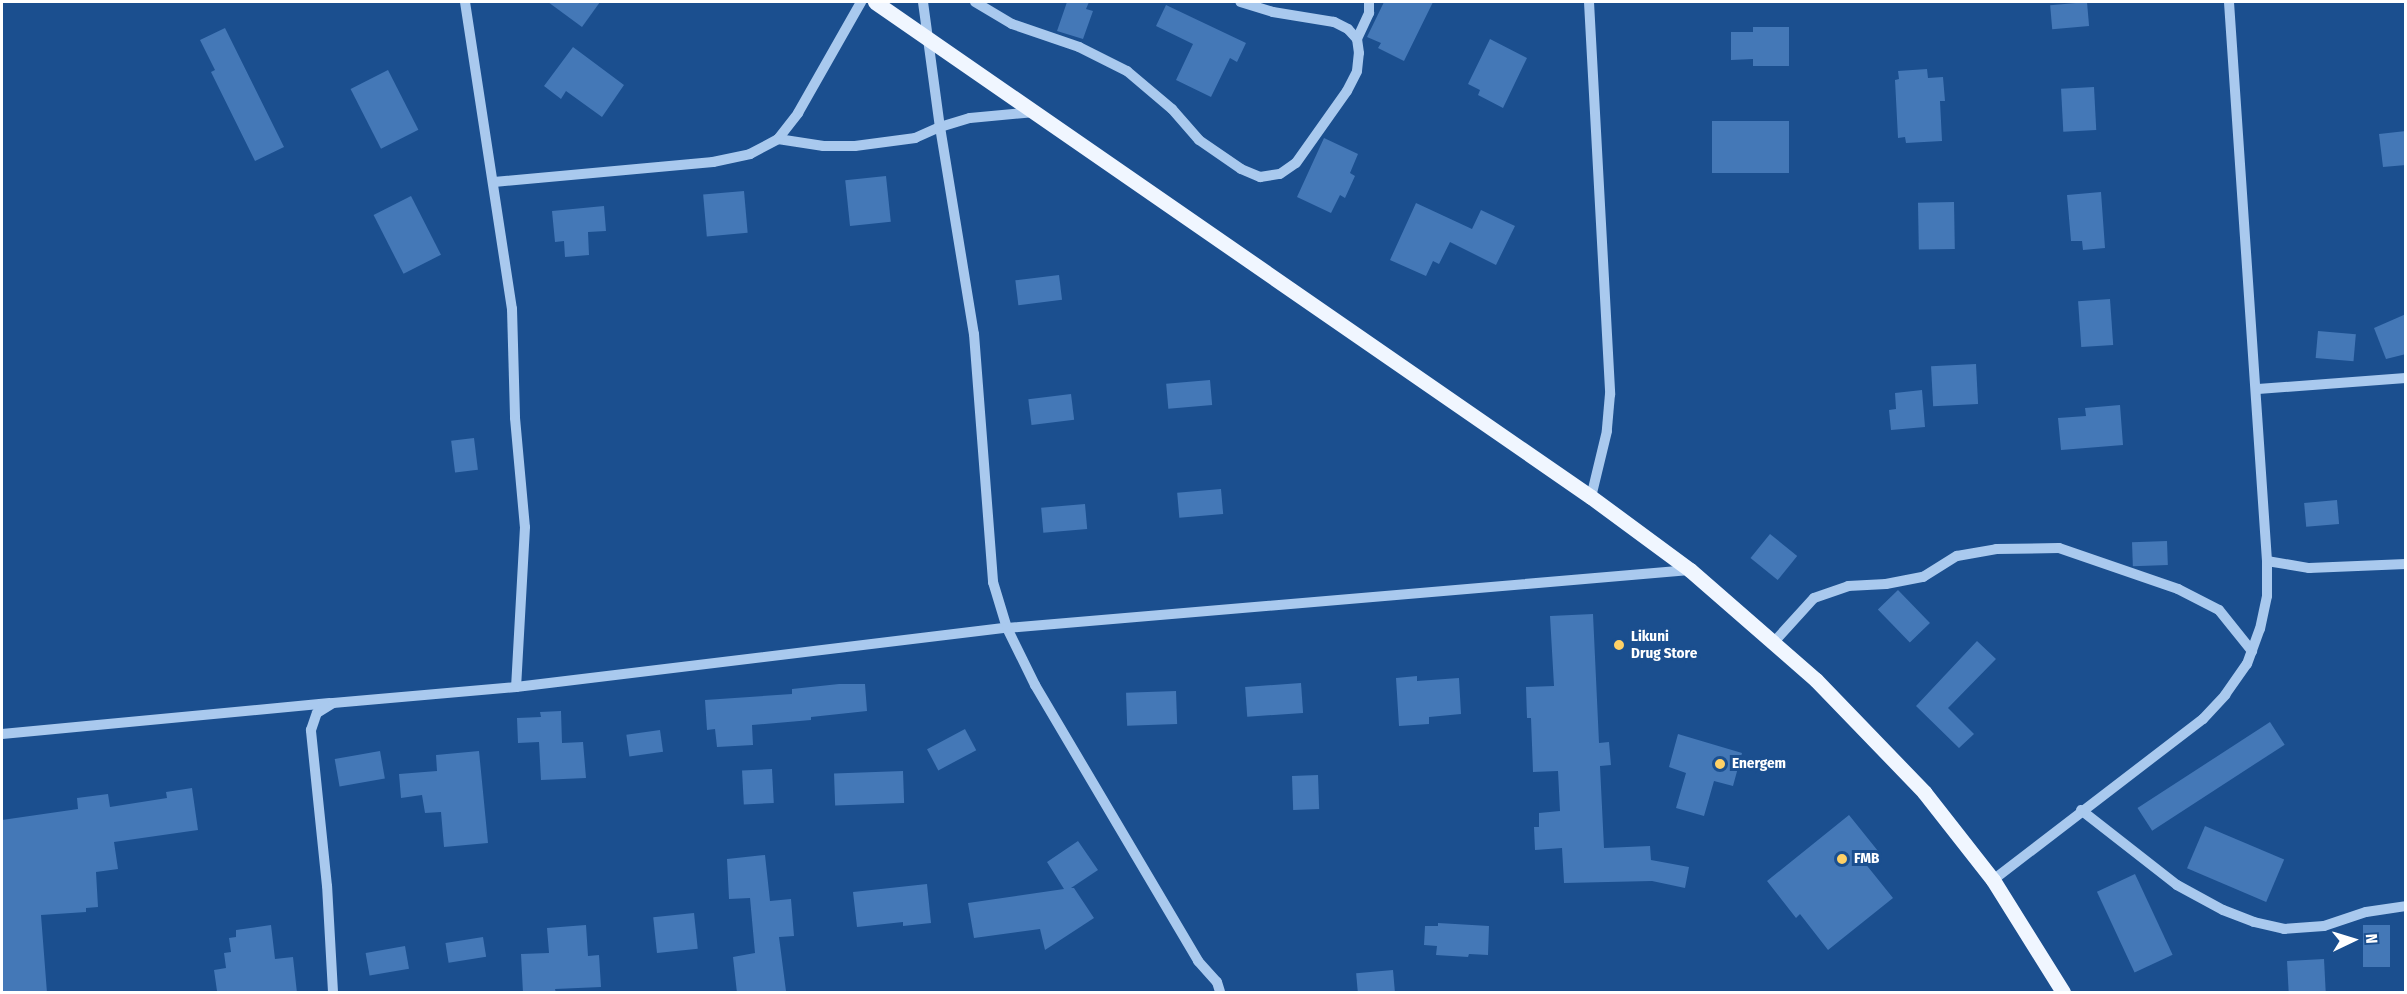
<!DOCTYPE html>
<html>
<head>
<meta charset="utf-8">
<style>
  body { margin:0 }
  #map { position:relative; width:2407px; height:994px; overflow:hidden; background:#1b4f8f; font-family:"Fira Sans Condensed",sans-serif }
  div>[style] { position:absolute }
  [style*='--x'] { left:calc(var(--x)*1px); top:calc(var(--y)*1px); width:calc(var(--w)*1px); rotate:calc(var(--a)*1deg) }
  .building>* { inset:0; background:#4478b7; transform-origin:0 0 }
  .minor>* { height:10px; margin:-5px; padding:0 5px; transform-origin:5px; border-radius:5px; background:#a9c9ee }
  .major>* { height:15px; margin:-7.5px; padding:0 7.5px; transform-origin:7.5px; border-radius:7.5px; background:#f0f6ff }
  .dots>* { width:16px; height:16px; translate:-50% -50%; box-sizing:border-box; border:3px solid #1b4f8f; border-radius:50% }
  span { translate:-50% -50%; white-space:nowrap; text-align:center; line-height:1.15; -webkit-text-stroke:6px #1b4f8f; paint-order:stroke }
  .poi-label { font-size:15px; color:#fff; font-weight:700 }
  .left { translate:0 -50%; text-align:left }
  .frame { position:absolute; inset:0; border:3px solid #fff; pointer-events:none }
  .north { position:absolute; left:2323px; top:910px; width:60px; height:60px; -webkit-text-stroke:4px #1b4f8f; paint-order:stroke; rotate:86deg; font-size:16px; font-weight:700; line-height:24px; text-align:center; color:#fff }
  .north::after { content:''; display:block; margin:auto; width:21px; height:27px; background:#fff; clip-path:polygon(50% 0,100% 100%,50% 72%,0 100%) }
</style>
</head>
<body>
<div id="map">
  <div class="building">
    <i style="clip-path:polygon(548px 2px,600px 2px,582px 27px)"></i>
    <i style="clip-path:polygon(1067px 2px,1089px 2px,1086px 9px,1093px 11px,1083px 39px,1057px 31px)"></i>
    <i style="clip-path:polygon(1384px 2px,1433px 2px,1404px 61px,1378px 48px,1381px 43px,1367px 37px)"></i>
    <i style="left:2087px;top:2px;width:24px;height:37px;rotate:85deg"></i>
    <i style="clip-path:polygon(1166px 5px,1246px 43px,1237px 62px,1230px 58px,1211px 97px,1176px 80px,1193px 44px,1156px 26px)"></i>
    <i style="clip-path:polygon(1753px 27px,1789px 27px,1789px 66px,1753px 66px,1753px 59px,1731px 60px,1731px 32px,1753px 32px)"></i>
    <i style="clip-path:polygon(225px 28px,284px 147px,255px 161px,211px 72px,215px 70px,200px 40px)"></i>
    <i style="clip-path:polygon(1490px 39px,1527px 58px,1503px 108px,1478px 95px,1480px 90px,1468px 84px)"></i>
    <i style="clip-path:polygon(573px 47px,624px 85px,602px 117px,566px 91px,561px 99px,544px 86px)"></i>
    <i style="clip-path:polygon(1927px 69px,1928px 78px,1943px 77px,1945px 101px,1940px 101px,1942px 141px,1906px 143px,1905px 137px,1898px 138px,1895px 80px,1899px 79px,1898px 71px)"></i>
    <i style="left:388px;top:70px;width:67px;height:42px;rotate:63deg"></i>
    <i style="left:2094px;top:87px;width:43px;height:33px;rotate:87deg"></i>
    <i style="left:1789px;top:121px;width:52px;height:77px;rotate:90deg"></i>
    <i style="clip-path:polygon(2406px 131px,2406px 165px,2383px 167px,2379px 134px)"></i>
    <i style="clip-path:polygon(1324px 138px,1358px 154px,1350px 173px,1355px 176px,1345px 198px,1340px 195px,1331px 213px,1297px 197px)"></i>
    <i style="left:886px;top:176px;width:46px;height:41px;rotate:84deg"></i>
    <i style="left:744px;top:191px;width:42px;height:41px;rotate:85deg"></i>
    <i style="clip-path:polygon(2101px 192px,2105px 248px,2083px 250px,2082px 241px,2071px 241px,2067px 195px)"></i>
    <i style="left:411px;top:196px;width:66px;height:42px;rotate:63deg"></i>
    <i style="left:1954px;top:202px;width:47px;height:36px;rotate:89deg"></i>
    <i style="clip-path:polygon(1416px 203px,1472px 229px,1481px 210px,1515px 226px,1496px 265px,1450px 242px,1439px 264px,1433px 261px,1426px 276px,1390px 260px)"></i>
    <i style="clip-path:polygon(604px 206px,606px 231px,588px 232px,589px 255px,565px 257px,564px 241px,555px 242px,552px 211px)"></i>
    <i style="left:1059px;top:275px;width:25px;height:44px;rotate:83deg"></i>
    <i style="left:2110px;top:299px;width:46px;height:32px;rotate:86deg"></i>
    <i style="clip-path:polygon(2406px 314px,2406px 354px,2386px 359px,2374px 328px)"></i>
    <i style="left:2318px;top:331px;width:38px;height:27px;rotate:5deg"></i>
    <i style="left:1976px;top:364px;width:40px;height:45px;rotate:87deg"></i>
    <i style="left:1210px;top:380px;width:25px;height:44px;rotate:85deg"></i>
    <i style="clip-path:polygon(1922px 390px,1925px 427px,1891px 430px,1889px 410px,1896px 409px,1895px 393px)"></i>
    <i style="left:1071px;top:394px;width:26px;height:43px;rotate:83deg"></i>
    <i style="clip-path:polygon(2120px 405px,2123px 445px,2061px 450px,2058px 418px,2086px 416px,2085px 408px)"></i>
    <i style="left:474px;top:438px;width:32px;height:23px;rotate:83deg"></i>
    <i style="left:1221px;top:489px;width:25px;height:44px;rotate:85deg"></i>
    <i style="left:2337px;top:500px;width:24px;height:33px;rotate:85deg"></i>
    <i style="left:1085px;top:504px;width:25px;height:44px;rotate:85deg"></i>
    <i style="left:1770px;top:534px;width:35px;height:31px;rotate:39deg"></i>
    <i style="left:2167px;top:541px;width:24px;height:35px;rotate:88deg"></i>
    <i style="left:1898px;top:590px;width:46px;height:28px;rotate:46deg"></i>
    <i style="clip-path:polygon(1593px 614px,1599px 743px,1609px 742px,1611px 765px,1600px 766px,1604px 848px,1650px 846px,1651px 860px,1689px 867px,1685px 888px,1652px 881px,1564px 883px,1562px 848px,1535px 850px,1534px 827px,1539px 827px,1539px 813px,1560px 811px,1558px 771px,1533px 772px,1531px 718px,1527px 718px,1526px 687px,1554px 686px,1550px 616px)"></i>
    <i style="clip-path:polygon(1977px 641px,1996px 659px,1948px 708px,1974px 734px,1959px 748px,1916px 706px)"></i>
    <i style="clip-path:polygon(1417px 676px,1417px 681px,1459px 678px,1461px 714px,1429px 717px,1429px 724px,1399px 726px,1396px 678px)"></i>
    <i style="left:1301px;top:683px;width:30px;height:56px;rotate:86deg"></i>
    <i style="clip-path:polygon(839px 684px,865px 684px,867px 711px,811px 717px,811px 720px,752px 725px,753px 745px,717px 747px,715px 729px,707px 730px,705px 700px,792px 694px,792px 689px)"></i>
    <i style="left:1176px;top:691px;width:33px;height:50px;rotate:88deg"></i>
    <i style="clip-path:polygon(561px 711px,562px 743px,583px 742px,586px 778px,541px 780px,539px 742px,518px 743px,517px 718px,541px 717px,540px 712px)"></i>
    <i style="left:2270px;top:722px;width:27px;height:158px;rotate:57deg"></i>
    <i style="left:965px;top:729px;width:24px;height:43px;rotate:62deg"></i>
    <i style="left:660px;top:730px;width:22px;height:34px;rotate:82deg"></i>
    <i style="clip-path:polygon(1678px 734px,1742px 753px,1733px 786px,1714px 781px,1704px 816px,1676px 808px,1686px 773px,1669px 767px)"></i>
    <i style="left:380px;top:751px;width:28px;height:46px;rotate:80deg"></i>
    <i style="clip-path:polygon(479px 751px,488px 843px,444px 847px,441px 812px,425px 813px,422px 795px,401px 798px,399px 774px,437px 771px,436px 755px)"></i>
    <i style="left:772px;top:769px;width:34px;height:30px;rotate:87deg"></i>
    <i style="left:903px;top:771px;width:32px;height:69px;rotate:88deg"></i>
    <i style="left:1318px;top:775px;width:34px;height:26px;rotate:88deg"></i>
    <i style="clip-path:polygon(192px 788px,198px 830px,114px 842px,118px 869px,96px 872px,98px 907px,86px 908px,86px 912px,41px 915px,47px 993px,2px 993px,2px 820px,78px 809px,77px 798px,108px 794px,110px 807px,167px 798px,166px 792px)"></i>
    <i style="clip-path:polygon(1849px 815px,1878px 851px,1864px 862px,1893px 898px,1828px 950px,1800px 914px,1796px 918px,1767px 881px)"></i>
    <i style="left:2205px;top:826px;width:86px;height:46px;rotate:23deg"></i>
    <i style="clip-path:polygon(1078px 841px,1098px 870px,1071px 888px,1074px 888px,1094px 918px,1045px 950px,1040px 929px,974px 938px,968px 903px,1064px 889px,1047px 862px)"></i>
    <i style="clip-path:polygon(765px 855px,770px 901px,791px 899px,794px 936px,779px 937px,786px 991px,737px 993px,733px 957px,755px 953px,750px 898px,729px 899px,727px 859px)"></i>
    <i style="left:2135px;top:874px;width:89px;height:42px;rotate:65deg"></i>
    <i style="clip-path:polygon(927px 884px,931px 923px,903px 926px,903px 922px,857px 927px,853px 892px)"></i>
    <i style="left:694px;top:913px;width:36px;height:41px;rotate:84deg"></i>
    <i style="clip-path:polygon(1438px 923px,1489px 926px,1488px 955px,1469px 954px,1468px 957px,1436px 955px,1437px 946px,1424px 945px,1425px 926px,1438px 926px)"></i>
    <i style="clip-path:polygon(271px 925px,275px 959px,293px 957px,297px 993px,217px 991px,214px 970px,226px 968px,224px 953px,231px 952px,229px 938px,236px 937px,236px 930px)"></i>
    <i style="clip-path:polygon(586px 925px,588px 956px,599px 955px,601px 987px,555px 989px,556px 993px,523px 993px,521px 954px,549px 953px,547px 928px)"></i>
    <i style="left:2363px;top:925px;width:27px;height:42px"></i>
    <i style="left:483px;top:937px;width:20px;height:38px;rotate:81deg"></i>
    <i style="left:405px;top:946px;width:23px;height:40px;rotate:80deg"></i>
    <i style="left:2324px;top:959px;width:34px;height:37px;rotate:87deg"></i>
    <i style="left:1393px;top:970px;width:23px;height:37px;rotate:85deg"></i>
  </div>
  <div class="minor">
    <i style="--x:465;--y:2;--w:311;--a:81.3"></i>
    <i style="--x:512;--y:309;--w:109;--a:88.4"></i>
    <i style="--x:515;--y:418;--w:109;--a:84.8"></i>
    <i style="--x:525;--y:527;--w:160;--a:93.2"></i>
    <i style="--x:923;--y:2;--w:126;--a:82.3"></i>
    <i style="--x:940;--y:127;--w:210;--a:80.7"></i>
    <i style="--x:974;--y:334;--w:249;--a:85.6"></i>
    <i style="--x:993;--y:582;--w:48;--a:73.1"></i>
    <i style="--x:1007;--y:628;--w:64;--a:63.8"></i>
    <i style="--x:1035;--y:685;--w:321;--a:59.4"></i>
    <i style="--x:1198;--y:961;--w:28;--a:48"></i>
    <i style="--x:1217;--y:982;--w:10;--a:73"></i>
    <i style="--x:975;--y:2;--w:43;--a:30.7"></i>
    <i style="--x:1012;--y:24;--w:71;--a:18.9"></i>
    <i style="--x:1079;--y:47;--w:54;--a:26.6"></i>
    <i style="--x:1127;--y:71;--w:59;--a:40.2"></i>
    <i style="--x:1172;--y:109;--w:41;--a:48.9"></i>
    <i style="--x:1199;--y:140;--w:51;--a:34.6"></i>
    <i style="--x:1241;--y:169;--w:21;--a:23"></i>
    <i style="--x:1260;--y:177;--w:20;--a:-9"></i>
    <i style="--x:1280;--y:174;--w:19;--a:-35"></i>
    <i style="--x:1296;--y:163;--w:88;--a:-54.7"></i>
    <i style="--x:1347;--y:91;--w:22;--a:-63"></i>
    <i style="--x:1357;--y:71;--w:18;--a:-84"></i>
    <i style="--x:1359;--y:53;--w:14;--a:-98"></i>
    <i style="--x:1357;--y:39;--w:13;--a:-132"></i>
    <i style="--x:1348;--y:29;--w:16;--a:-153"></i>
    <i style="--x:1334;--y:22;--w:62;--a:-170.7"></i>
    <i style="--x:1273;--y:12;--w:34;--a:-163"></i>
    <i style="--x:1589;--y:2;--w:393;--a:86.9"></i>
    <i style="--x:1610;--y:394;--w:37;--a:95"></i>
    <i style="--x:1607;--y:431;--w:68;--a:103.6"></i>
    <i style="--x:1357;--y:39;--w:29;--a:-65"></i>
    <i style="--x:1369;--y:13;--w:11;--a:-90"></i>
    <i style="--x:778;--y:139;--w:46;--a:8.8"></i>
    <i style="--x:823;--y:146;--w:32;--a:0"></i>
    <i style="--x:855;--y:146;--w:61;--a:-7.6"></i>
    <i style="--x:915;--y:138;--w:27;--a:-24"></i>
    <i style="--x:940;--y:127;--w:31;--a:-17"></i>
    <i style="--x:970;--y:118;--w:65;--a:-5.3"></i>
    <i style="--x:494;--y:182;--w:220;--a:-5.2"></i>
    <i style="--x:713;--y:162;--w:38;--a:-12"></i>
    <i style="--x:750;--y:154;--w:32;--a:-28"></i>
    <i style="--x:778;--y:139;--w:33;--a:-52"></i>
    <i style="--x:798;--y:113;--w:128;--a:-60.4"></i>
    <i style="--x:2258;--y:389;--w:148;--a:-4.3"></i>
    <i style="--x:2267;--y:561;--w:43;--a:9.5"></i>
    <i style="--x:2309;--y:568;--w:97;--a:-2.4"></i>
    <i style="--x:1773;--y:643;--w:61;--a:-47.7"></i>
    <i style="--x:1814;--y:598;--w:36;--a:-19"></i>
    <i style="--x:1848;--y:586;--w:38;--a:-3"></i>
    <i style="--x:1886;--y:584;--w:38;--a:-11"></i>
    <i style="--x:1923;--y:577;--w:40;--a:-32"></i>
    <i style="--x:1957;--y:556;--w:40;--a:-10"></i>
    <i style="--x:1996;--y:549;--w:63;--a:-0.9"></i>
    <i style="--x:2059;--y:548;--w:126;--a:19"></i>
    <i style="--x:2178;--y:589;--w:46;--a:27.1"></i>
    <i style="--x:2219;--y:610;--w:53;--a:51.2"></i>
    <i style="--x:2;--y:734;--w:329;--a:-5.4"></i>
    <i style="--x:2081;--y:810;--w:122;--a:38"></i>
    <i style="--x:2177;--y:885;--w:52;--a:28.5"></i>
    <i style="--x:2223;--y:910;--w:33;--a:21"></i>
    <i style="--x:2254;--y:922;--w:31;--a:13"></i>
    <i style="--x:2284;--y:929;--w:40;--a:-4.3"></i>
    <i style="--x:2324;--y:926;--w:44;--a:-18.4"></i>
    <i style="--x:2366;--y:912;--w:40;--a:-8.5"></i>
    <i style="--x:1993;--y:880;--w:265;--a:-37.5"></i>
    <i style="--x:2203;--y:719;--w:33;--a:-47"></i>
    <i style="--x:2225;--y:695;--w:38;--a:-55"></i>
    <i style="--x:2247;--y:664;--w:37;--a:-70"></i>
    <i style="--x:2260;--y:629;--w:34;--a:-78"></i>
    <i style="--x:2267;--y:596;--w:35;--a:-90"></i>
    <i style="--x:2267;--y:561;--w:560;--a:-93.89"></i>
    <i style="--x:333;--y:992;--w:106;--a:-93.2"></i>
    <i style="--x:327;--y:886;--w:157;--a:-95.9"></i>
    <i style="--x:311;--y:730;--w:18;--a:-71"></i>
    <i style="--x:317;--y:713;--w:19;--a:-32"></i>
    <i style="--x:333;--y:703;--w:184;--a:-5"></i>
    <i style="--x:516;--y:687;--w:495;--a:-6.9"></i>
    <i style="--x:1007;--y:628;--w:685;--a:-4.85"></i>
  </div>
  <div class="major">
    <i style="--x:875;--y:2;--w:870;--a:34.66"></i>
    <i style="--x:1591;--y:497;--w:123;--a:36.4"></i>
    <i style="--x:1690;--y:570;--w:167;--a:41.1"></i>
    <i style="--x:1816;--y:680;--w:156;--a:46"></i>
    <i style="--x:1924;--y:792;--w:112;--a:51.9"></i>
    <i style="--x:1993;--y:880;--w:132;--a:58"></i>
  </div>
  <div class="dots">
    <i style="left:1619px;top:645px;background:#ffd166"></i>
    <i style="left:1720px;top:764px;background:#ffd166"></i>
    <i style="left:1842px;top:859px;background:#ffd166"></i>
  </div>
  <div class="poi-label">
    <span class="left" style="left:1631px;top:645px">Likuni<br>Drug Store</span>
    <span class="left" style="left:1732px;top:764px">Energem</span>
    <span class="left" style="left:1854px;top:859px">FMB</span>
  </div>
  <div class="frame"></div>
  <div class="north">N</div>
</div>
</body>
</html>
